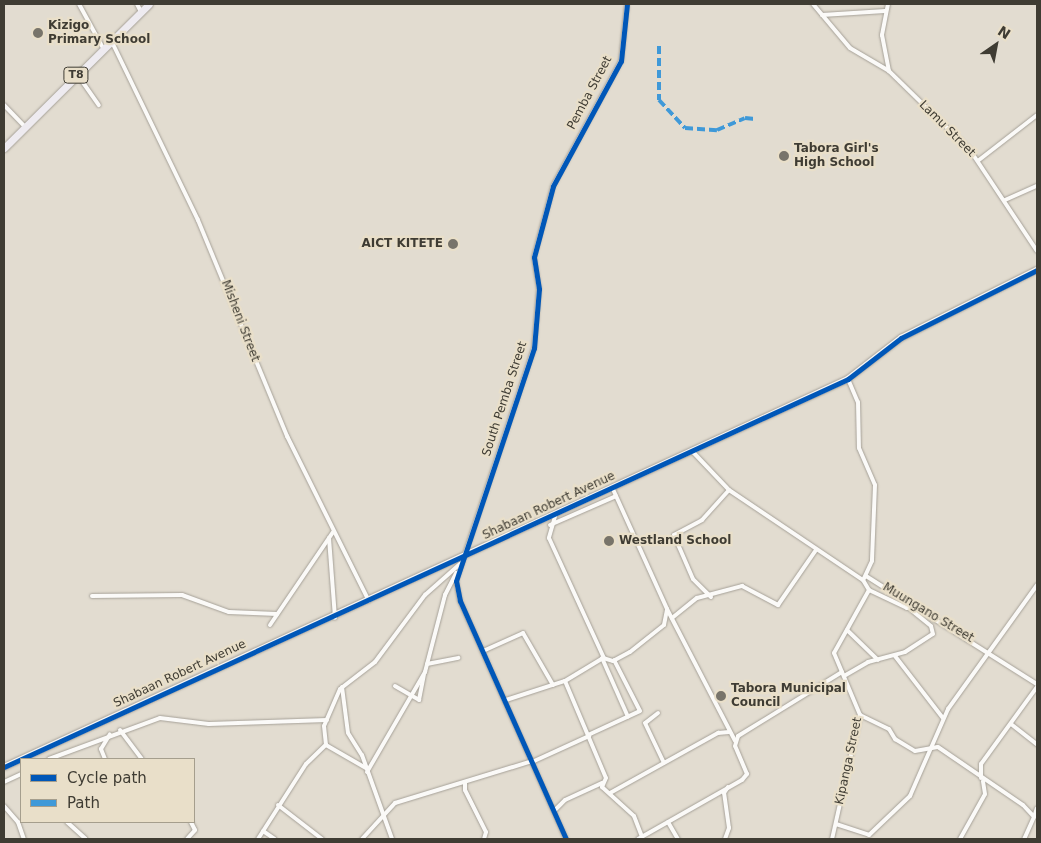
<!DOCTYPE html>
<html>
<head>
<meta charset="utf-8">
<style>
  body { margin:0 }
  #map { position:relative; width:1041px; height:843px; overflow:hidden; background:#e2dcd0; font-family:"DejaVu Sans",sans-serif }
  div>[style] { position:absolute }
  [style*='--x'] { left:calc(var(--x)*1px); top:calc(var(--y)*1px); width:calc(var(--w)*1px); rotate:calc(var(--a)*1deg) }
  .roads { filter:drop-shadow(0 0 1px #a6a198) drop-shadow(0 0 1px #a6a198) }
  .street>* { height:4px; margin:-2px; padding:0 2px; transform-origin:2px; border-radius:2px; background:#fbfaf8 }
  .secondary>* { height:5.5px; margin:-2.75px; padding:0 2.75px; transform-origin:2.75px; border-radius:2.75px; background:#f7f6f5 }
  .highway>* { height:7px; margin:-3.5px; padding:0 3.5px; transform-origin:3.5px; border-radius:3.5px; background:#eeebf0 }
  .quiet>* { height:4px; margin-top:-2px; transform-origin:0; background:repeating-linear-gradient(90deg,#3f99d8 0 8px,transparent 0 12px) }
  .cycleway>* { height:5px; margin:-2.5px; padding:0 2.5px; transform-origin:2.5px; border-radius:2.5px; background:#0057b8 }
  .dots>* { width:14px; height:14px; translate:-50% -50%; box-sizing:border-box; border:2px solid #e9dfc9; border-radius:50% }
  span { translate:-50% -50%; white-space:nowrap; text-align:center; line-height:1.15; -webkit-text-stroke:4.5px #e9dfc9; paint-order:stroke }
  .shield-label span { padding:1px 4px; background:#e9dfc9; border:1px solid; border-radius:4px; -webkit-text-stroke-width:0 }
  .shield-label { font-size:11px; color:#3f3c33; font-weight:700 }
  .poi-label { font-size:12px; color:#3f3c33; font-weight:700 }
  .left { translate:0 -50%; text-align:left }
  .right { translate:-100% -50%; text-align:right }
  .street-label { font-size:12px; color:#3f3c33 }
  .frame { position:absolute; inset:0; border:5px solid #3f3c33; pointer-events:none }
  .legend { position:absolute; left:20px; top:758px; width:175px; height:65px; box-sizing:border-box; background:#e9dfc9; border:1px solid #a59e8d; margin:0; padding:6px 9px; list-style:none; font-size:15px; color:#3f3c33 }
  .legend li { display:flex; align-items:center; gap:10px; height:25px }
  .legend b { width:25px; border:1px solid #a59e8d }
  .north { position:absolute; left:971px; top:20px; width:50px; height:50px; -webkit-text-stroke:4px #e9dfc9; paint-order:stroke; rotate:33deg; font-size:14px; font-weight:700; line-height:20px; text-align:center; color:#3f3c33 }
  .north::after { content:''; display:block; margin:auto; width:18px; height:22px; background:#3f3c33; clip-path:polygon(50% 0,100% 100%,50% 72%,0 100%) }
</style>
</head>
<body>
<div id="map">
  <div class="roads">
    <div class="street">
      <i style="--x:79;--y:4;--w:50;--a:61.4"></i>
      <i style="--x:137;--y:4;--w:9;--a:63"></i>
      <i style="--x:813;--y:4;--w:57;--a:49.9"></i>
      <i style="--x:850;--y:48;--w:45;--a:30.5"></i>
      <i style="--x:888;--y:4;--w:32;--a:101"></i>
      <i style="--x:882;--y:35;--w:37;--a:79"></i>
      <i style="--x:889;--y:71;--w:113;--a:44.3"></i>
      <i style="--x:970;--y:150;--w:121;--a:56.4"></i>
      <i style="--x:822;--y:15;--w:63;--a:-3.6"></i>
      <i style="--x:111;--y:40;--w:200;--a:64.2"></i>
      <i style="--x:198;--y:220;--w:234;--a:67.6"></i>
      <i style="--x:287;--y:436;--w:184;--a:63.6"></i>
      <i style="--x:77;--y:74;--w:38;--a:55"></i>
      <i style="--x:4;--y:105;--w:30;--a:46"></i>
      <i style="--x:979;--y:160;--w:73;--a:-37.8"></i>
      <i style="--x:1005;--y:200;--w:35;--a:-24"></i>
      <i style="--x:848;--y:379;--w:25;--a:67"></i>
      <i style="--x:858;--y:402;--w:46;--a:88.8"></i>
      <i style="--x:859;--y:448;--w:40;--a:66.6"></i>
      <i style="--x:875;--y:485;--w:76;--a:92.3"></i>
      <i style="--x:872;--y:561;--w:21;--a:115"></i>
      <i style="--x:692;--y:451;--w:54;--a:46.5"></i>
      <i style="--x:729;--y:490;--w:161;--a:33.9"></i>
      <i style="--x:863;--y:580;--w:12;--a:59"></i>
      <i style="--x:869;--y:590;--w:72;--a:119.1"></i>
      <i style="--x:834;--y:653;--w:67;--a:67.2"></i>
      <i style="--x:860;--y:715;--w:127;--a:102.7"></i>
      <i style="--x:612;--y:487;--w:134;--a:65.7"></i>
      <i style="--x:667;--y:609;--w:148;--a:62.7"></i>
      <i style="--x:556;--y:513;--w:26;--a:106"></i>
      <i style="--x:549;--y:538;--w:132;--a:65.4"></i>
      <i style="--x:550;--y:525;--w:72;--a:-23.7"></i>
      <i style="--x:329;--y:538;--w:80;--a:85.7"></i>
      <i style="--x:866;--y:576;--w:202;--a:32.3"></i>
      <i style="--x:869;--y:590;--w:42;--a:25.3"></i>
      <i style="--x:907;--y:608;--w:14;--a:-4"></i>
      <i style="--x:92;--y:596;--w:90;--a:-0.6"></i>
      <i style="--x:182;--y:595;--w:50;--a:19.9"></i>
      <i style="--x:229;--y:612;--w:48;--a:2.4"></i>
      <i style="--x:711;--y:597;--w:25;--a:-135"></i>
      <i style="--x:693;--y:579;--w:48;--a:-113.4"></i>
      <i style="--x:674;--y:535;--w:32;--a:-28"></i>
      <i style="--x:702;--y:520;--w:40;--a:-48"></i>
      <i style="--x:672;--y:618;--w:32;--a:-39"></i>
      <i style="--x:697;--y:598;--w:47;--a:-14.9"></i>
      <i style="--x:742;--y:586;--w:41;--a:27.8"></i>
      <i style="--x:778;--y:605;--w:67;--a:-55.4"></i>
      <i style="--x:270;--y:625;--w:112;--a:-55.9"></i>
      <i style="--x:847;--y:630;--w:43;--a:44.1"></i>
      <i style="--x:483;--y:651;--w:44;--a:-24.2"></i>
      <i style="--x:523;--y:633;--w:60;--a:60"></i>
      <i style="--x:895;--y:656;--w:78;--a:52.3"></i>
      <i style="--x:602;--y:658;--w:64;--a:66.2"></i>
      <i style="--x:427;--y:664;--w:32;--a:-11"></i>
      <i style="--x:844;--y:676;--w:28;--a:-30"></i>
      <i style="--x:868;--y:662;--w:38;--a:-15"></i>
      <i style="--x:905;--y:652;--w:33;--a:-33"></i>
      <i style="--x:933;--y:634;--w:8;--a:-104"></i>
      <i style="--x:931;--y:626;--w:27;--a:-141"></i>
      <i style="--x:565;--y:681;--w:105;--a:67.1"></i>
      <i style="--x:606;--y:778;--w:10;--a:114"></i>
      <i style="--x:602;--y:787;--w:43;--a:42.2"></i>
      <i style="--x:634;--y:816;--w:22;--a:69"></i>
      <i style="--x:395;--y:686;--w:28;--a:30"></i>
      <i style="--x:419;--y:700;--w:25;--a:-79"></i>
      <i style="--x:342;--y:687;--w:46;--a:82.6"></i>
      <i style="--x:348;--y:733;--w:26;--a:58"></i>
      <i style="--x:362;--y:755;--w:89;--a:70.3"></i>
      <i style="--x:506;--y:700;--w:62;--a:-17.9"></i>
      <i style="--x:565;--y:681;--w:44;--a:-31.2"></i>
      <i style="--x:603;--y:658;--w:10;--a:17"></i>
      <i style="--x:613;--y:661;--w:19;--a:-28"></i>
      <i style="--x:630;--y:652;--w:43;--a:-38.5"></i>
      <i style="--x:664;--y:625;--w:16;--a:-79"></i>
      <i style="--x:658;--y:713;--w:16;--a:142"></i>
      <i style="--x:645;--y:723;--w:44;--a:64.6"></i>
      <i style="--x:860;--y:715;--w:32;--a:26"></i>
      <i style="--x:889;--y:729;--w:12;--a:59"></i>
      <i style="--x:895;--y:739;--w:23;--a:31"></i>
      <i style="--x:915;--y:751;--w:23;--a:-10"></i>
      <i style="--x:938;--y:747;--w:103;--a:34.3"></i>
      <i style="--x:1023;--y:805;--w:16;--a:47"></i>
      <i style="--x:1034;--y:817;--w:24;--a:114"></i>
      <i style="--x:1011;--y:724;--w:33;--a:38"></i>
      <i style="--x:120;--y:730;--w:36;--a:53"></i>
      <i style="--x:588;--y:735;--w:57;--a:-24.8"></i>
      <i style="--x:640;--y:711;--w:57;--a:-117"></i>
      <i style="--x:326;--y:745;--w:46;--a:29.9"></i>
      <i style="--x:49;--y:759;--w:118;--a:-20.3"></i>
      <i style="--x:160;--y:718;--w:49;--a:7"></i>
      <i style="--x:209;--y:724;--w:118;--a:-1.9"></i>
      <i style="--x:105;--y:759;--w:11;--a:-112"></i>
      <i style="--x:101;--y:749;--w:17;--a:-59"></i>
      <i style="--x:532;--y:762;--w:63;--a:-24.5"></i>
      <i style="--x:367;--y:772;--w:116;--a:-59.9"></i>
      <i style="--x:425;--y:672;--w:80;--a:-75.4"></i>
      <i style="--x:445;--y:595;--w:25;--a:-63"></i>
      <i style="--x:981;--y:778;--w:14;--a:-90"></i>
      <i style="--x:981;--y:764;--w:95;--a:-54"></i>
      <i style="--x:4;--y:782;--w:19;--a:-25"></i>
      <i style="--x:465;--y:782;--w:8;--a:90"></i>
      <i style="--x:465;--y:790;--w:47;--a:63.4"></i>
      <i style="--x:486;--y:832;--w:7;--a:106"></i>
      <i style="--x:610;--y:793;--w:124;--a:-29.1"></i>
      <i style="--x:718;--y:733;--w:11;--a:-5"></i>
      <i style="--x:278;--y:805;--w:56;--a:37.7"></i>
      <i style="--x:4;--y:806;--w:21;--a:49"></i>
      <i style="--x:18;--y:822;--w:18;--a:71"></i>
      <i style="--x:555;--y:810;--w:14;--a:-45"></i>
      <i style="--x:565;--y:800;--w:41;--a:-24.7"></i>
      <i style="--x:1034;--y:817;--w:9;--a:-72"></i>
      <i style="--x:67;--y:822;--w:25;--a:42"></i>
      <i style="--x:668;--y:822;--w:20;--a:60"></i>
      <i style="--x:836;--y:824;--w:35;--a:18"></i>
      <i style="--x:869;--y:835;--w:57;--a:-43.6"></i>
      <i style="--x:910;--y:796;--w:95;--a:-66.4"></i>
      <i style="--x:948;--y:709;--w:153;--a:-54.3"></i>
      <i style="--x:263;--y:831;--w:14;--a:34"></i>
      <i style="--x:187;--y:839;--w:12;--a:-48"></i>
      <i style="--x:195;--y:830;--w:9;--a:-117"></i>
      <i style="--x:258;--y:839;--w:89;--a:-57.4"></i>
      <i style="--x:306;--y:764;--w:28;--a:-44"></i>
      <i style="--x:326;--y:745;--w:19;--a:-96"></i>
      <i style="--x:324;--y:726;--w:40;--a:-66.6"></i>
      <i style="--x:340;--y:689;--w:44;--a:-37.6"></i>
      <i style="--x:375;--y:662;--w:84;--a:-53.3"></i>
      <i style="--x:425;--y:595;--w:47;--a:-41.5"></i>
      <i style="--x:362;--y:839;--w:49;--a:-47.5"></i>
      <i style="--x:395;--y:803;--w:143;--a:-17"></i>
      <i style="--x:566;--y:839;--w:261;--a:-114"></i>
      <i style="--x:460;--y:601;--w:20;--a:-101"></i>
      <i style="--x:456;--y:581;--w:246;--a:-71.5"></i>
      <i style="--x:534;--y:348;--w:59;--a:-85.2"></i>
      <i style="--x:539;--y:289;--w:32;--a:-99"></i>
      <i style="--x:534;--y:257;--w:73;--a:-75"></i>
      <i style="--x:553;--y:186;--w:142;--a:-61.5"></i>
      <i style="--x:621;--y:61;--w:57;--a:-84"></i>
      <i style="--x:638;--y:839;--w:120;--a:-29.6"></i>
      <i style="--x:742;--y:780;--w:8;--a:-50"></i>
      <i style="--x:747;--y:774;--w:30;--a:-113"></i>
      <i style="--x:735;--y:746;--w:10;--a:-73"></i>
      <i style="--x:738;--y:736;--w:122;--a:-31.6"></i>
      <i style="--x:725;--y:839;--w:12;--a:-70"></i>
      <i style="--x:729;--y:828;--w:35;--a:-98"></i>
      <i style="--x:724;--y:793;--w:7;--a:-56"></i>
      <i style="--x:960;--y:839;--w:51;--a:-60.9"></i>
      <i style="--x:985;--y:794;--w:13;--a:-99"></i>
    </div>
    <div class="secondary">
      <i style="--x:4;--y:767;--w:929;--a:-24.69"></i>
      <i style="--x:848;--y:379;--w:67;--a:-37.7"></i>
      <i style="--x:901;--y:338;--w:152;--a:-26.6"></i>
    </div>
    <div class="highway">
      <i style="--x:4;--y:148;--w:204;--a:-44.8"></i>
    </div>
  </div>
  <div class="quiet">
    <i style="--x:659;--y:46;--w:54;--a:90"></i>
    <i style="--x:659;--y:100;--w:38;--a:47"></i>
    <i style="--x:685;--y:128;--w:32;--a:4"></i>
    <i style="--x:717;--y:130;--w:30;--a:-23"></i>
    <i style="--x:745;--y:118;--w:10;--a:6"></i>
  </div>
  <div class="cycleway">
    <i style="--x:4;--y:767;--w:929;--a:-24.69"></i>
    <i style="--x:848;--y:379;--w:67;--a:-37.7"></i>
    <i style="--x:901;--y:338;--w:152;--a:-26.6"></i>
    <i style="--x:566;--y:839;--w:261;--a:-114"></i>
    <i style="--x:460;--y:601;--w:20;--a:-101"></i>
    <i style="--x:456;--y:581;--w:246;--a:-71.5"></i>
    <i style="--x:534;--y:348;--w:59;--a:-85.2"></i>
    <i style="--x:539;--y:289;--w:32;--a:-99"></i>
    <i style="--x:534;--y:257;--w:73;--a:-75"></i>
    <i style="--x:553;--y:186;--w:142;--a:-61.5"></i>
    <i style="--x:621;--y:61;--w:57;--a:-84"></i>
  </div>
  <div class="dots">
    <i style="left:38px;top:33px;background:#78746a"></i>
    <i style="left:784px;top:156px;background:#78746a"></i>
    <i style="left:453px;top:244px;background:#78746a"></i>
    <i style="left:609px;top:541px;background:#78746a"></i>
    <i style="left:721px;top:696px;background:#78746a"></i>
  </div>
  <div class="shield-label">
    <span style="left:76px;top:75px">T8</span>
  </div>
  <div class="poi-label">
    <span class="left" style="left:48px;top:33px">Kizigo<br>Primary School</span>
    <span class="left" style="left:794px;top:156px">Tabora Girl's<br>High School</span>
    <span class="right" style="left:443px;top:244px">AICT KITETE</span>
    <span class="left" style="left:619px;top:541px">Westland School</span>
    <span class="left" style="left:731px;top:696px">Tabora Municipal<br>Council</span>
  </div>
  <div class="street-label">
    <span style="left:590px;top:93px;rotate:-62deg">Pemba Street</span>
    <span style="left:947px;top:129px;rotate:45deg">Lamu Street</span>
    <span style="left:240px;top:321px;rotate:69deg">Misheni Street</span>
    <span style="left:505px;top:399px;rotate:-72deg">South Pemba Street</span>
    <span style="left:549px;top:506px;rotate:-25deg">Shabaan Robert Avenue</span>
    <span style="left:928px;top:613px;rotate:31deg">Muungano Street</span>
    <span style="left:180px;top:674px;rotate:-25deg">Shabaan Robert Avenue</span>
    <span style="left:849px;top:761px;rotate:-78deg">Kipanga Street</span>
  </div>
  <div class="frame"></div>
  <ul class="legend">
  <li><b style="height:6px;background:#0057b8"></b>Cycle path</li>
  <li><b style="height:6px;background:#3f99d8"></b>Path</li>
  </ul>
  <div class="north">N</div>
</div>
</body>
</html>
